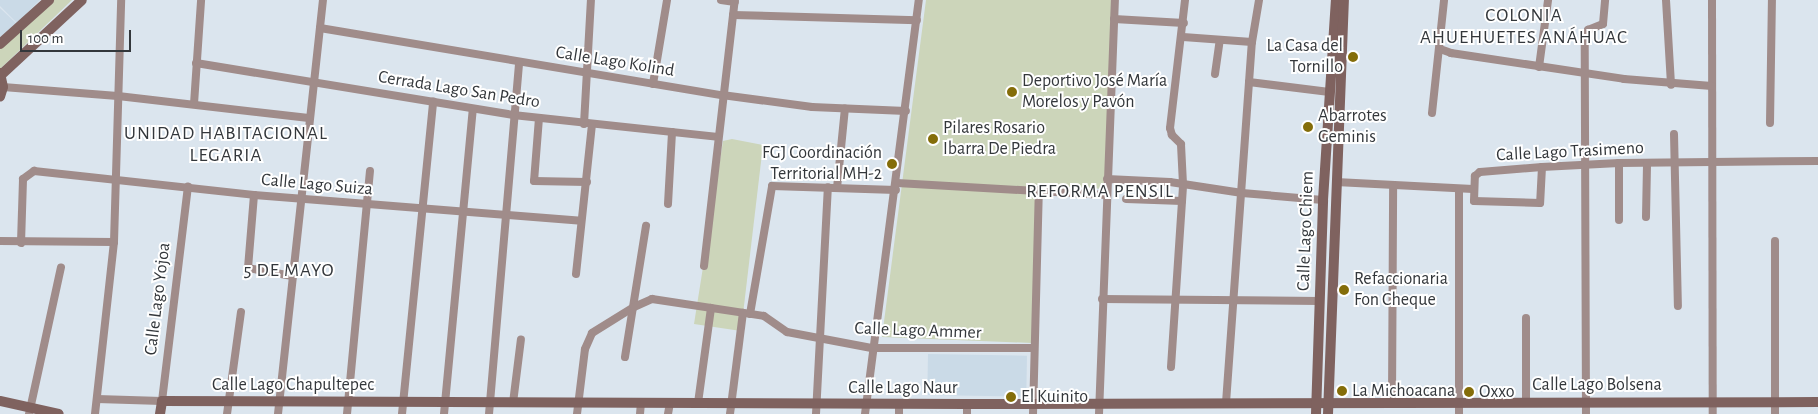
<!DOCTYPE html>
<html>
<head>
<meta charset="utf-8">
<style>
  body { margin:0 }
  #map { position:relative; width:1818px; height:414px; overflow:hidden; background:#dbe5ee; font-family:"Alegreya Sans",sans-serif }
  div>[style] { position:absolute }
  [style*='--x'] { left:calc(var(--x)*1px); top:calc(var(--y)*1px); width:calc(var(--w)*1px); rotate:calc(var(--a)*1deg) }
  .built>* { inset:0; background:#cadae7; transform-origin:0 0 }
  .green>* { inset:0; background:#ccd5ba }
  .street>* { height:8px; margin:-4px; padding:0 4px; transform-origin:4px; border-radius:4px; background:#a08c8a }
  .secondary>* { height:10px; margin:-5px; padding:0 5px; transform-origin:5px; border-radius:5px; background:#7f625f }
  .dots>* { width:14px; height:14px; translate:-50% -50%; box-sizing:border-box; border:2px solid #fff; border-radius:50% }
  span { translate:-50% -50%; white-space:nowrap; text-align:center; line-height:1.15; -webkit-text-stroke:4px #fff; paint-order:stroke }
  .poi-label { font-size:18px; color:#33373b }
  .right { translate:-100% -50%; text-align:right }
  .left { translate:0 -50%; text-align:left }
  .street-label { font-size:18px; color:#33373b }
  .neighbourhood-label { font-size:19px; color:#33373b; letter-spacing:1px }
  .scale { position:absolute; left:20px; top:30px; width:111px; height:22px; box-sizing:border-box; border:2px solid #33373b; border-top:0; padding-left:6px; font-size:15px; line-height:18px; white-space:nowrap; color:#33373b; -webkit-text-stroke:4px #fff; paint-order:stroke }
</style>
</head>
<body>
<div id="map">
  <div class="built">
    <i style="clip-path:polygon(0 0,40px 0,17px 23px,0 6px)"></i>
    <i style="clip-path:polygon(0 8px,16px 23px,0 38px)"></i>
    <i style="left:928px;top:354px;width:99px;height:41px;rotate:1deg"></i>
  </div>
  <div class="green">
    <i style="clip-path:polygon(54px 0,72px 0,0 69px,0 49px)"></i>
    <i style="clip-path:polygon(926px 0,1114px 0,1105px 189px,1036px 185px,1032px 343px,882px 337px)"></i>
    <i style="clip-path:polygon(732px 139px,763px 145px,741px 331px,694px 324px,723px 141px)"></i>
  </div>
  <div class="street">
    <i style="--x:721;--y:0;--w:14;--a:8"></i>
    <i style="--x:1666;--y:0;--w:85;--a:86.6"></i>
    <i style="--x:1712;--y:0;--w:414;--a:89.9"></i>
    <i style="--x:733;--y:15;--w:184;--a:1.6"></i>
    <i style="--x:1114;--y:19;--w:70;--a:3.3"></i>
    <i style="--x:320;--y:28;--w:408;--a:9.5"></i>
    <i style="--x:722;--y:95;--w:91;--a:7.6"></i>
    <i style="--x:812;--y:107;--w:94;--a:2.4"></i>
    <i style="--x:1183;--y:37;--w:69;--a:4.1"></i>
    <i style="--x:1440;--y:49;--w:12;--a:20"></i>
    <i style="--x:1451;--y:53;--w:175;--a:8.5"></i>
    <i style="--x:1624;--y:79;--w:88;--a:4.5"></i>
    <i style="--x:196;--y:63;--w:321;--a:9.3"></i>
    <i style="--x:513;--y:115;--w:206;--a:6.1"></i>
    <i style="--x:1539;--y:67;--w:68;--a:-82.3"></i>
    <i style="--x:1215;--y:74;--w:34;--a:-82"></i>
    <i style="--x:1249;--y:82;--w:81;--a:7.1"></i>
    <i style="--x:653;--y:84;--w:85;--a:-80.5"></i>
    <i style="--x:3;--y:87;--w:115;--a:4.5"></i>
    <i style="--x:118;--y:96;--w:192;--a:6.6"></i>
    <i style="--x:194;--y:104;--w:104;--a:-86.1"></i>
    <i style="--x:1432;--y:113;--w:114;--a:-83.9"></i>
    <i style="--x:539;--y:118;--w:63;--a:94.5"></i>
    <i style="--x:534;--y:181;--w:53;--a:1.1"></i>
    <i style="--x:1770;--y:123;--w:123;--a:-89.1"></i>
    <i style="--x:584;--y:124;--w:124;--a:-86.8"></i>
    <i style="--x:1674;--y:134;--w:172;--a:88.7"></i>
    <i style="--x:1542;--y:167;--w:36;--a:93"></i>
    <i style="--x:1540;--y:203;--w:66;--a:-178.3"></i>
    <i style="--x:1474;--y:201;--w:25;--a:-88"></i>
    <i style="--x:1475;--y:176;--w:6;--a:-39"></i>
    <i style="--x:1480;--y:172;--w:62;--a:-4.6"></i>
    <i style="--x:1542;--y:167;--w:77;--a:-3"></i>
    <i style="--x:1619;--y:163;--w:199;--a:-0.6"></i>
    <i style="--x:1107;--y:179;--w:63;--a:2.7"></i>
    <i style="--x:1170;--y:182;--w:73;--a:8.7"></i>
    <i style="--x:1242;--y:193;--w:81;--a:4.9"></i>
    <i style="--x:1336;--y:182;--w:137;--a:2.9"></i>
    <i style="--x:897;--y:183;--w:209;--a:3.3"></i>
    <i style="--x:837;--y:188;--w:80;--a:-84.3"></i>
    <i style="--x:1459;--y:190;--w:224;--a:90"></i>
    <i style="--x:254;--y:195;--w:73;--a:94.7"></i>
    <i style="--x:248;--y:268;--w:45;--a:10.3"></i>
    <i style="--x:1126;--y:199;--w:56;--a:2"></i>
    <i style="--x:668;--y:204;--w:72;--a:-86.8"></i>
    <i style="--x:1646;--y:217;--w:54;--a:-88.9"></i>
    <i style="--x:1619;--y:220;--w:57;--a:-90"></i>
    <i style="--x:0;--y:241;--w:114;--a:0.5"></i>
    <i style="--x:21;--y:243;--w:64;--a:-88.2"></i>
    <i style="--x:23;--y:179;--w:14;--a:-36"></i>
    <i style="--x:34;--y:171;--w:221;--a:6.2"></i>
    <i style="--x:254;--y:195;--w:328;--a:4.5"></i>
    <i style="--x:704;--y:266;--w:268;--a:-83.4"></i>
    <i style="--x:576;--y:274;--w:150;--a:-83.9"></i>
    <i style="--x:1102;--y:299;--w:218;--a:0.5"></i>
    <i style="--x:750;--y:314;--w:130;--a:-80.2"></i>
    <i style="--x:772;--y:186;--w:124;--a:1.8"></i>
    <i style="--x:625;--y:357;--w:133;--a:-80.9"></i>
    <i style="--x:1171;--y:367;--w:183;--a:-86.2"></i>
    <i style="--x:1183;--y:184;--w:40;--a:-92.9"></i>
    <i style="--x:1181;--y:144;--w:13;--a:-135"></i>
    <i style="--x:1172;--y:135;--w:7;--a:-106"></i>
    <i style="--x:1170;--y:128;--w:129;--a:-83.3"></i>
    <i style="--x:97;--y:399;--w:65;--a:1.8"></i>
    <i style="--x:162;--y:401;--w:216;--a:-83.1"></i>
    <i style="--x:1526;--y:401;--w:83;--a:-90"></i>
    <i style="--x:1392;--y:402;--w:216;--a:-89.7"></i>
    <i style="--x:513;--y:403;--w:64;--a:-82.9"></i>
    <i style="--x:698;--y:403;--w:96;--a:-82.2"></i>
    <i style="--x:1226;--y:403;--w:362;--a:-85.9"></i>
    <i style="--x:1252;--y:42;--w:43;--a:-80.5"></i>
    <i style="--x:29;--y:414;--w:150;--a:-77.7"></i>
    <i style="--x:95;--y:414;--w:173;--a:-83.7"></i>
    <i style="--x:114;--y:242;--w:242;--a:-88.3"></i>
    <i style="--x:227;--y:414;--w:103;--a:-82.2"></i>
    <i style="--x:278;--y:414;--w:416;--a:-83.8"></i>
    <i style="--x:347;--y:414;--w:244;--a:-84.6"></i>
    <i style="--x:402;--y:414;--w:314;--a:-84.3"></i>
    <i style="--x:444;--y:414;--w:306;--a:-84.6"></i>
    <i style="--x:489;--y:414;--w:353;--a:-85.1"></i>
    <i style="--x:577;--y:414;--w:65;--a:-83"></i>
    <i style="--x:585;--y:349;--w:17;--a:-66"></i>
    <i style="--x:592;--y:333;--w:49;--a:-31.8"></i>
    <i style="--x:634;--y:307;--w:20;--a:-24"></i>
    <i style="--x:652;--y:299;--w:113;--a:8.6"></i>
    <i style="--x:764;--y:316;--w:28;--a:35"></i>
    <i style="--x:787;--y:332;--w:86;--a:10.7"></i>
    <i style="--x:872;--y:348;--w:162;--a:0"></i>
    <i style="--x:640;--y:414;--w:11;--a:-85"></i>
    <i style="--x:668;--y:414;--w:11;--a:-80"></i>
    <i style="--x:730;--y:414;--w:102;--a:-82.7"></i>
    <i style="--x:816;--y:414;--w:227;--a:-87"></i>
    <i style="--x:865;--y:414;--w:418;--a:-82.6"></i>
    <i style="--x:899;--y:414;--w:11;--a:-90"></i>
    <i style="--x:967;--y:414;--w:10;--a:-90"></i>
    <i style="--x:1033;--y:414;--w:224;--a:-88.5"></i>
    <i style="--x:1099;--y:414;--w:414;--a:-87.8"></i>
    <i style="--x:1586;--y:414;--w:377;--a:-90.2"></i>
    <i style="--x:1585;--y:37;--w:8;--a:-67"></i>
    <i style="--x:1588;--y:30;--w:16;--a:-22"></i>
    <i style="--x:1603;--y:24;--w:24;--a:-85"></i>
    <i style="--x:1775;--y:414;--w:173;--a:-90"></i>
  </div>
  <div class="secondary">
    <i style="--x:0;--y:44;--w:66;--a:-41.9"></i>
    <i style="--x:0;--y:73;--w:14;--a:78"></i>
    <i style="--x:3;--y:87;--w:10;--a:107"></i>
    <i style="--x:1;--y:75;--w:110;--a:-42.8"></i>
    <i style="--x:0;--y:401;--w:60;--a:12.4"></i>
    <i style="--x:160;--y:414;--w:13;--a:-81"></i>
    <i style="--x:162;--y:401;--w:805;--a:0.21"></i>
    <i style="--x:967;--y:404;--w:851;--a:-0.13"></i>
    <i style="--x:1316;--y:414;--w:214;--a:-88.1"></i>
    <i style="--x:1323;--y:200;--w:200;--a:-86.3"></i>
    <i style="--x:1328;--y:414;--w:414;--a:-87.8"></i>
  </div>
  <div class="dots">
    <i style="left:1353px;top:57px;background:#846d09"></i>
    <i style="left:1012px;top:92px;background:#846d09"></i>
    <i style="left:1308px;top:127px;background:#846d09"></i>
    <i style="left:933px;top:139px;background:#846d09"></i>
    <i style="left:892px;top:164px;background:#846d09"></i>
    <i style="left:1344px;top:290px;background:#846d09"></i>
    <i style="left:1342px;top:391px;background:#846d09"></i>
    <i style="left:1469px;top:392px;background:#846d09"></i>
    <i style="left:1011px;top:397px;background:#846d09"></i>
  </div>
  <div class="poi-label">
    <span class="right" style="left:1343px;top:57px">La Casa del<br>Tornillo</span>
    <span class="left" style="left:1022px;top:92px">Deportivo José María<br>Morelos y Pavón</span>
    <span class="left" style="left:1318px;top:127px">Abarrotes<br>Geminis</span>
    <span class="left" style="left:943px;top:139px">Pilares Rosario<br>Ibarra De Piedra</span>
    <span class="right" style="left:882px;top:164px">FGJ Coordinación<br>Territorial MH-2</span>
    <span class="left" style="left:1354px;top:290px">Refaccionaria<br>Fon Cheque</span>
    <span class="left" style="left:1352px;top:391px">La Michoacana</span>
    <span class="left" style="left:1479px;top:392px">Oxxo</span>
    <span class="left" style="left:1021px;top:397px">El Kuinito</span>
  </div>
  <div class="street-label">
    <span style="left:615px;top:62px;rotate:9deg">Calle Lago Kolind</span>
    <span style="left:459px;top:90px;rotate:9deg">Cerrada Lago San Pedro</span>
    <span style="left:1570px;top:152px;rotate:-3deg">Calle Lago Trasimeno</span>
    <span style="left:317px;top:185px;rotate:5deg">Calle Lago Suiza</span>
    <span style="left:1306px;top:231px;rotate:-88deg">Calle Lago Chiem</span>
    <span style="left:158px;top:299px;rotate:-83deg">Calle Lago Yojoa</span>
    <span style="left:918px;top:331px;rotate:2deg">Calle Lago Ammer</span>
    <span style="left:293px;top:385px">Calle Lago Chapultepec</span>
    <span style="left:1597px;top:385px">Calle Lago Bolsena</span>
    <span style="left:903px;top:388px">Calle Lago Naur</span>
  </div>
  <div class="neighbourhood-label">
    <span style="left:1524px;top:27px">COLONIA<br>AHUEHUETES ANÁHUAC</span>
    <span style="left:226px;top:145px">UNIDAD HABITACIONAL<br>LEGARIA</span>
    <span style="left:1100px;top:192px">REFORMA PENSIL</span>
    <span style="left:289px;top:271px">5 DE MAYO</span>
  </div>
  <div class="scale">100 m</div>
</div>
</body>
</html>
